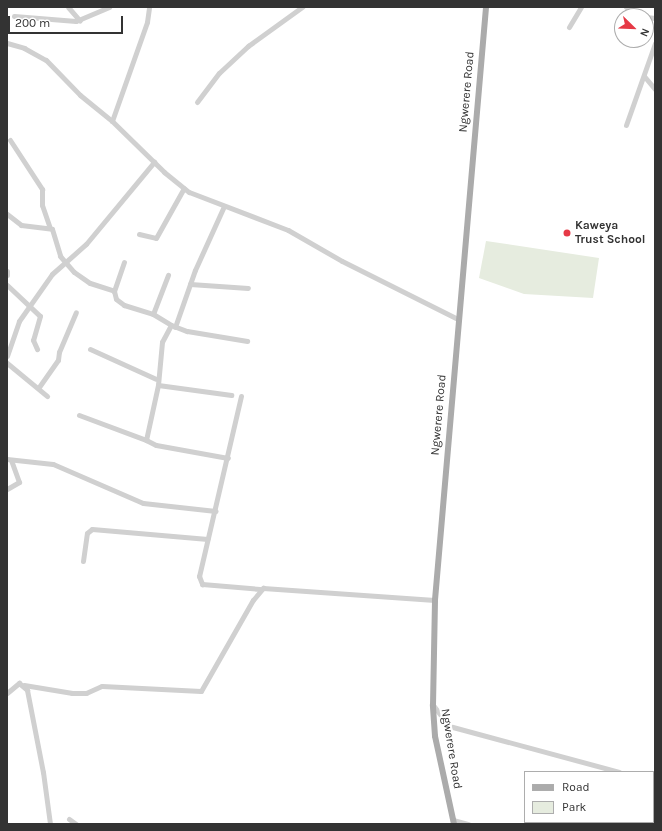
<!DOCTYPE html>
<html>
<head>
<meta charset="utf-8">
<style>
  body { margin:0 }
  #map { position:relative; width:662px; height:831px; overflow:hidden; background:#fff; font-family:Karla,sans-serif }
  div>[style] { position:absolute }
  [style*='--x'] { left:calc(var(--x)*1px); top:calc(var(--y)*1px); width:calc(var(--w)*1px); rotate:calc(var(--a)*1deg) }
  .green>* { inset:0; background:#e6ecdf }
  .minor>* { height:5px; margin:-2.5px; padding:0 2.5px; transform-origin:2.5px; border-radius:2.5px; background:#d0d0d0 }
  .major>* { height:6px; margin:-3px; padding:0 3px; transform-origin:3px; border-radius:3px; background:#ababab }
  .dots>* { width:11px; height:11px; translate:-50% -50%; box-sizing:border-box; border:2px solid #fff; border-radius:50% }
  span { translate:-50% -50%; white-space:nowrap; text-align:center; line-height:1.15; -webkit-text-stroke:4px #fff; paint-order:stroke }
  .street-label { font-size:12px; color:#333 }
  .poi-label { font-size:12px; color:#333; font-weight:700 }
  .left { translate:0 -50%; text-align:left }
  .frame { position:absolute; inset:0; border:8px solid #333; pointer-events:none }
  .legend { position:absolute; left:524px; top:771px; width:130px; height:52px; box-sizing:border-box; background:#fff; border:1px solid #adadad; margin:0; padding:5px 7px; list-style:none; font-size:12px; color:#333 }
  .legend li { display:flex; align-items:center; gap:8px; height:20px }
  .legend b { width:20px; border:1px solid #adadad }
  .north { position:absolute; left:614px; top:8px; width:40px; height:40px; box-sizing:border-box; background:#fff; border:1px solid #adadad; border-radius:50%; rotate:113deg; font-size:11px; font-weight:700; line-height:16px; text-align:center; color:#333 }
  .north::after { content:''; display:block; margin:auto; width:14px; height:18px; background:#e63946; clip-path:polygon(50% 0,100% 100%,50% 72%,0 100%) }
  .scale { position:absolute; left:8px; top:16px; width:115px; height:18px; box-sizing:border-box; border:2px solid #333; border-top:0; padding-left:5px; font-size:12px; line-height:14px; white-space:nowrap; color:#333; -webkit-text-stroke:3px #fff; paint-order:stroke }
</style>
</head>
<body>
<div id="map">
  <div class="green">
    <i style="clip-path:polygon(486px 241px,599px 258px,593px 298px,524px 294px,479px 278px)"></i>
  </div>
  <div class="minor">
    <i style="--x:68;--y:7;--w:18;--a:49"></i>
    <i style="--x:626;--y:7;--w:20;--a:27"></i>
    <i style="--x:14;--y:16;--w:62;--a:4.6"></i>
    <i style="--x:76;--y:21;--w:36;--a:-23"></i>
    <i style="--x:646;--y:17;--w:9;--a:6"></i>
    <i style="--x:569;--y:27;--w:23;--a:-59"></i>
    <i style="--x:7;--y:43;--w:18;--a:16"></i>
    <i style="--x:24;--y:48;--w:25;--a:29"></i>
    <i style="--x:46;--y:60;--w:49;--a:45.8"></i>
    <i style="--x:80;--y:95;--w:41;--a:39.1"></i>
    <i style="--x:112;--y:121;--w:73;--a:44.4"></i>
    <i style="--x:164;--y:172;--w:32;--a:39"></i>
    <i style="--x:189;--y:192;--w:106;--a:21"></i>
    <i style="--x:288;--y:230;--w:62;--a:29.9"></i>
    <i style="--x:342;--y:261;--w:130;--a:26.6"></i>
    <i style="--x:644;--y:76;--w:17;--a:50"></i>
    <i style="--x:197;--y:102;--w:36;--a:-53"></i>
    <i style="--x:219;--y:73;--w:40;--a:-43"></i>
    <i style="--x:248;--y:46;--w:67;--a:-35.8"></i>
    <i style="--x:112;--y:121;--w:105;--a:-70.5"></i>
    <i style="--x:147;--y:22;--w:15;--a:-82"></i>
    <i style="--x:626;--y:125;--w:87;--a:-70.5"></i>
    <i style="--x:10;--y:140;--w:59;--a:56.9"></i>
    <i style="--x:42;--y:189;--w:16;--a:90"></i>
    <i style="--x:42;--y:205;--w:24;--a:71"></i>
    <i style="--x:7;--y:214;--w:18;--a:38"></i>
    <i style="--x:21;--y:225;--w:31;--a:7"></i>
    <i style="--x:52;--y:229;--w:28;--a:73"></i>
    <i style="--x:60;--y:256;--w:21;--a:49"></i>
    <i style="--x:74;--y:272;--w:19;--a:35"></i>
    <i style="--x:90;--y:283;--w:25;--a:18"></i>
    <i style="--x:139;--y:234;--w:17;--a:13"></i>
    <i style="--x:156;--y:238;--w:57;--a:-60.8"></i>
    <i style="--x:124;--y:262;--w:31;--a:109"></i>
    <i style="--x:114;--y:291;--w:8;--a:76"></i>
    <i style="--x:116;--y:299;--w:10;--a:37"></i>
    <i style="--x:124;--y:305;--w:30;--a:17"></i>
    <i style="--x:153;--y:314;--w:21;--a:31"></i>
    <i style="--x:171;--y:325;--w:17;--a:21"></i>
    <i style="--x:187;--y:331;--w:61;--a:9.5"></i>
    <i style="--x:7;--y:271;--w:4;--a:90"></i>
    <i style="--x:190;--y:284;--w:58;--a:3.9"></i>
    <i style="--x:7;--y:285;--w:45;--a:43.2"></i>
    <i style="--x:40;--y:316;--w:25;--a:106"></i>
    <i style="--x:33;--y:340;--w:10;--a:66"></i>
    <i style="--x:153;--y:314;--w:42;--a:-69"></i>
    <i style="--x:171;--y:325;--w:19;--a:118"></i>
    <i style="--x:162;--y:342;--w:43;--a:95.3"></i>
    <i style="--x:158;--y:385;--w:56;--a:102.3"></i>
    <i style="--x:146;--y:440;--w:11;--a:27"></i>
    <i style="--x:156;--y:445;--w:73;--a:10.2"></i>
    <i style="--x:175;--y:327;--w:60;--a:-70.7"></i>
    <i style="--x:195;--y:270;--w:70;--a:-65.6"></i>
    <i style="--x:90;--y:349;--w:72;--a:24.4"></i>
    <i style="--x:7;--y:356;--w:37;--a:-71"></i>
    <i style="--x:19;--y:321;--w:57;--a:-54.9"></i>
    <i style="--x:52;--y:274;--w:45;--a:-41.4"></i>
    <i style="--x:86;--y:244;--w:107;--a:-50.3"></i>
    <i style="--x:7;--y:363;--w:52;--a:39.5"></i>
    <i style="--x:158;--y:385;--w:74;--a:7.8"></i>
    <i style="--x:39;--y:387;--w:33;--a:-55"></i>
    <i style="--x:58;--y:360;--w:8;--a:-83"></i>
    <i style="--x:59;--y:352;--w:43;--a:-67"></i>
    <i style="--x:241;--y:396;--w:185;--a:103.1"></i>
    <i style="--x:199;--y:576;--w:9;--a:69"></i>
    <i style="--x:202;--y:584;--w:58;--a:4.9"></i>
    <i style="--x:79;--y:415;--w:72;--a:20.5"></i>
    <i style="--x:7;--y:459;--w:46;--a:6.2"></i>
    <i style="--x:53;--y:464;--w:98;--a:23.4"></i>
    <i style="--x:143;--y:503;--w:73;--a:6.3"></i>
    <i style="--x:7;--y:489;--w:14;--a:-30"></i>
    <i style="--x:19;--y:482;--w:23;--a:-110"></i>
    <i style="--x:83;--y:561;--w:28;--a:-82"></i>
    <i style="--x:87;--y:533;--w:6;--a:-39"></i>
    <i style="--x:92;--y:529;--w:116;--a:4.9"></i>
    <i style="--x:24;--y:685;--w:49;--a:9.5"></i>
    <i style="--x:72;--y:693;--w:14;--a:0"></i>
    <i style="--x:86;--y:693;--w:17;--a:-24"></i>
    <i style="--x:102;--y:686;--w:99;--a:2.9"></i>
    <i style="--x:201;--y:691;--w:105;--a:-60.3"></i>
    <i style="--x:253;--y:600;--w:16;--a:-50"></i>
    <i style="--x:263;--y:588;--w:172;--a:4"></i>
    <i style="--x:7;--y:693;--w:16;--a:-40"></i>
    <i style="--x:19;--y:683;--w:11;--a:41"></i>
    <i style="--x:27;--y:690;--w:84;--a:79"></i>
    <i style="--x:43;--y:772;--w:52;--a:82.3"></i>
    <i style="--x:433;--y:705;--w:26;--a:53"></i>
    <i style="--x:449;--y:726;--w:176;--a:15.1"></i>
    <i style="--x:69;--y:819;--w:9;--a:36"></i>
    <i style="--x:453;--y:820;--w:16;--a:15"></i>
  </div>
  <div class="major">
    <i style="--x:454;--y:824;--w:90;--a:-102.2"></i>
    <i style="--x:435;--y:736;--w:31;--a:-94"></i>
    <i style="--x:433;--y:705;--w:105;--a:-88.9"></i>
    <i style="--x:435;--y:600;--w:595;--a:-85.08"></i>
  </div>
  <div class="dots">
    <i style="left:567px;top:233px;background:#e63946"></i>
  </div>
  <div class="street-label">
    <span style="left:467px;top:92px;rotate:-85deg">Ngwerere Road</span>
    <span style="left:439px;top:415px;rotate:-85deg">Ngwerere Road</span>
    <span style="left:451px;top:749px;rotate:81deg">Ngwerere Road</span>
  </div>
  <div class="poi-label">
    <span class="left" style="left:575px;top:233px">Kaweya<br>Trust School</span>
  </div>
  <div class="frame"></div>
  <ul class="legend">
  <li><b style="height:5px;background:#ababab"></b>Road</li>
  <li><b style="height:11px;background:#e6ecdf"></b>Park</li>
  </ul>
  <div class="north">N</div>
  <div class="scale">200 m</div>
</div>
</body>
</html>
